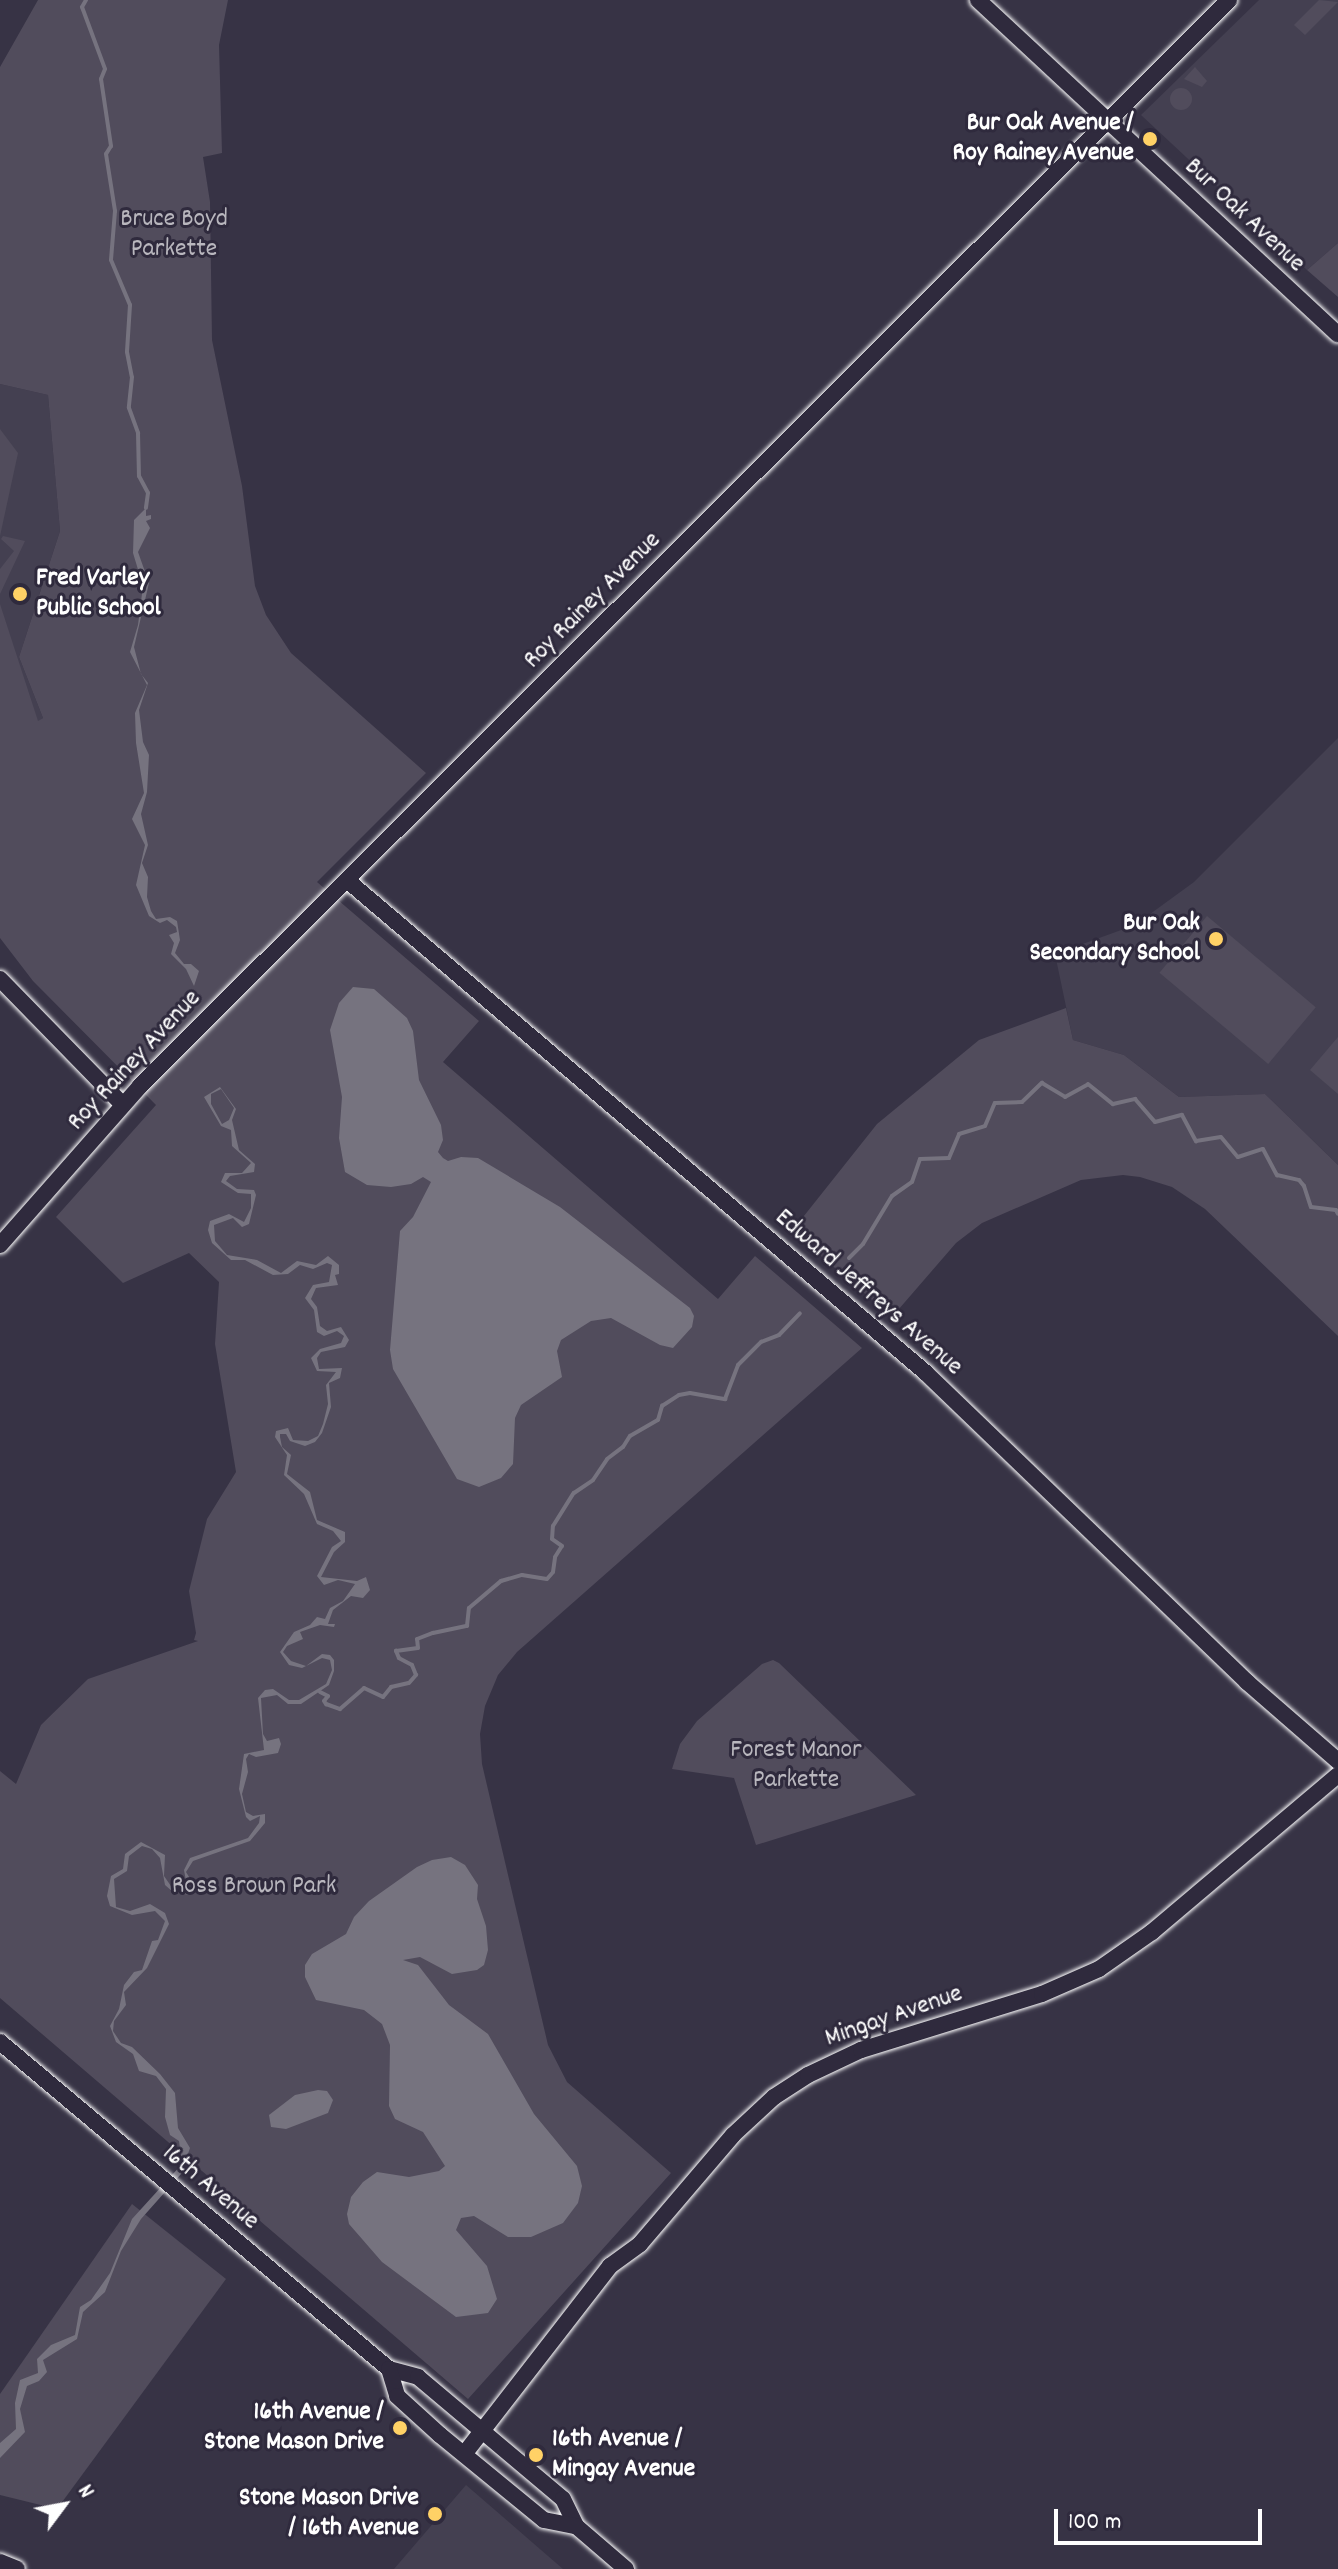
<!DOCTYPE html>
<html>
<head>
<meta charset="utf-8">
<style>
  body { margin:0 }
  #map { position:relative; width:1338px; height:2569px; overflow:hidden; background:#373345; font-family:Dekko,sans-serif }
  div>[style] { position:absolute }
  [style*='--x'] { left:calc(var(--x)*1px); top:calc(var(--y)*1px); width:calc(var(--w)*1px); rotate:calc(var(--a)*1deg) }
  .built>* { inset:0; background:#444051 }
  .green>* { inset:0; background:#514c5c; transform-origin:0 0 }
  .round { border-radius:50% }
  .water>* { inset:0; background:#76737f }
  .stream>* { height:4px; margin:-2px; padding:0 2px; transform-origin:2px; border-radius:2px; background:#76737f }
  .roads { filter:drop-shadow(0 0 2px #fff) drop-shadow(0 0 2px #fff) }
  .secondary>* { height:16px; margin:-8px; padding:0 8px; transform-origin:8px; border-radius:8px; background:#2f2a3d }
  .dots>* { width:22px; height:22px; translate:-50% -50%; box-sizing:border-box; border:4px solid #2f2a3d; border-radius:50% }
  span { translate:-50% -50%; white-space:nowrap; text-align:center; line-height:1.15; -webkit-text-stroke:6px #2f2a3d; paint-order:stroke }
  .poi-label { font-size:26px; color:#fff; font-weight:700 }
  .right { translate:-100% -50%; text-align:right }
  .left { translate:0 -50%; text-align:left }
  .street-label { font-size:26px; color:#fff }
  .park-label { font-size:26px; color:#b9b7be }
  .north { position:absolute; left:24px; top:2465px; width:80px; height:80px; -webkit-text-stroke:6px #2f2a3d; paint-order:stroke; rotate:58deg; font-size:22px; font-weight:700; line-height:32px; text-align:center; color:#fff }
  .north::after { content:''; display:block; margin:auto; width:28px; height:36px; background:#fff; clip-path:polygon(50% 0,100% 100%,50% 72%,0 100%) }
  .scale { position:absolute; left:1054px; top:2509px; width:208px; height:36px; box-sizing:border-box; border:4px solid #fff; border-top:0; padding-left:10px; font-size:24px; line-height:28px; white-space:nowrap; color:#fff; -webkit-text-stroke:6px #2f2a3d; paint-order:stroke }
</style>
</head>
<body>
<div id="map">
  <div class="built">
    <i style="clip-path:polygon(1259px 0,1338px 0,1338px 243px,1307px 270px,1141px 115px)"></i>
    <i style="clip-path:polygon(0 384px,48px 395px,60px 531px,19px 657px,43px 718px,0 749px)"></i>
    <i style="clip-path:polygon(1338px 738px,1338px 1165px,1265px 1094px,1179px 1097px,1124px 1055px,1073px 1040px,1055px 954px,1135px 925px,1194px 882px)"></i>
    <i style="clip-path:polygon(466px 2485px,563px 2569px,394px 2569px)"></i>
  </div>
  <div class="green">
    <i style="clip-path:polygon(38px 0,228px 0,219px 45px,222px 153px,203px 157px,210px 202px,212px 340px,242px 486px,255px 586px,266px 615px,291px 653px,426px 773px,317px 882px,479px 1021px,443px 1062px,718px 1299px,755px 1256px,862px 1348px,517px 1652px,498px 1675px,485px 1706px,480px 1734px,482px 1764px,548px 2045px,567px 2082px,671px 2173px,468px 2399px,0 1998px,0 1771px,16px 1784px,41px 1725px,88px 1679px,198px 1641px,194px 1640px,196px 1633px,189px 1591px,207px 1519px,236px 1472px,215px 1344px,219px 1282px,189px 1253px,123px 1283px,56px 1217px,156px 1105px,33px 981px,0 938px,0 604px,38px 721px,43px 718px,19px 657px,60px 531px,48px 395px,0 384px,0 67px)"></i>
    <i style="clip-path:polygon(1319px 0,1338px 2px,1305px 35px,1294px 25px)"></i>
    <i style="clip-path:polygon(1195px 67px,1207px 81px,1202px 87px,1184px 79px)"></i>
    <i class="round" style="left:1170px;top:88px;width:22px;height:22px"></i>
    <i style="clip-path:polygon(1338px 243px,1338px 297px,1307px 270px)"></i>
    <i style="clip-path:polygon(0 429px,18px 453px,0 536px)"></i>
    <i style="clip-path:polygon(3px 536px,25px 541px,0 594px,0 569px,14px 551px,1px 539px)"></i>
    <i style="left:1207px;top:916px;width:142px;height:74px;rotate:40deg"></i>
    <i style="clip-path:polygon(1066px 1008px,1073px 1040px,1124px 1055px,1179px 1097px,1265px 1094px,1338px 1165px,1338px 1336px,1205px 1209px,1172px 1187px,1140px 1177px,1123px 1175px,1081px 1180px,982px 1223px,956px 1243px,892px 1317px,792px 1231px,877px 1124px,979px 1040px)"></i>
    <i style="clip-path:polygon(1338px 1037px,1338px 1094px,1310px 1070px)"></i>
    <i style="clip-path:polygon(773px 1660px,779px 1663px,916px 1795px,756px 1845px,734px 1778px,672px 1769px,680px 1744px,697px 1721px,762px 1664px)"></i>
    <i style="clip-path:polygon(132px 2204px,226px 2279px,57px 2509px,0 2495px,0 2394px)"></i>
  </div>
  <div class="water">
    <i style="clip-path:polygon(146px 508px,146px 516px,151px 515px,151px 519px,146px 521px,150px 528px,138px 552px,149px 583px,134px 647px,141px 674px,148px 683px,139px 710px,143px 742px,149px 755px,147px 792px,141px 814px,148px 845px,142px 863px,148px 877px,147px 897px,151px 911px,156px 919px,170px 917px,177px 921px,180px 940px,175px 953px,184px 964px,191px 964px,199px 971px,194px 986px,186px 969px,171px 954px,174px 943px,169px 935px,177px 932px,176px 927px,167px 920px,160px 923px,149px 916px,136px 885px,145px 845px,132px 819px,144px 793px,136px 743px,135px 713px,147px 685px,130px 652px,138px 625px,143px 586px,133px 553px,134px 520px)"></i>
    <i style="clip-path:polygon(353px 987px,374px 989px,407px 1018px,413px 1031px,419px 1080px,441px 1125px,443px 1140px,438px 1152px,443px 1158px,448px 1161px,461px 1157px,478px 1158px,560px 1207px,690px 1308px,694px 1316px,692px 1327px,673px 1348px,660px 1345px,611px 1318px,591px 1321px,561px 1340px,557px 1351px,562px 1377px,521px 1405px,515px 1418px,513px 1464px,501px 1478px,479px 1487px,457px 1479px,393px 1369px,390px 1350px,400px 1231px,413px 1217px,431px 1182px,423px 1177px,411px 1184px,391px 1187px,367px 1185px,345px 1172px,339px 1138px,342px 1097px,330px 1030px,339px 1003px)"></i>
    <i style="clip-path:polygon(evenodd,220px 1087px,236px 1109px,232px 1120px,239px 1150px,255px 1164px,254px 1172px,230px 1176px,226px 1181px,237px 1189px,254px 1190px,256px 1195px,249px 1224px,242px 1227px,233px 1218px,214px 1225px,215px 1241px,227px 1255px,257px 1260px,281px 1273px,297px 1261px,316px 1265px,328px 1256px,339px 1265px,339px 1274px,335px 1275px,338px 1285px,316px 1288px,311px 1299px,317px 1307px,320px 1326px,327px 1331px,341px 1327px,349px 1340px,345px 1347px,321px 1352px,317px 1358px,319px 1369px,342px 1368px,340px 1378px,329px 1383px,331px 1407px,322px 1433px,315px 1442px,305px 1446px,290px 1441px,286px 1434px,280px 1434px,280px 1437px,282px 1447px,291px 1455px,287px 1474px,310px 1492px,317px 1520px,345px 1532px,345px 1542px,334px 1552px,321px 1577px,357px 1581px,366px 1577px,370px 1590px,363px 1598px,351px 1596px,333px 1610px,328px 1624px,335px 1624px,334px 1627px,320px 1625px,300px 1632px,303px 1639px,287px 1646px,283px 1652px,291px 1661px,306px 1666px,322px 1654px,330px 1655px,334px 1660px,334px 1671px,329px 1685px,301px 1704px,288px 1704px,277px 1695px,261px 1698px,263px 1734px,267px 1741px,279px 1738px,281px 1744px,278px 1753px,256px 1757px,249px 1754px,246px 1759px,248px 1772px,242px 1794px,246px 1812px,253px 1816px,265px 1814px,265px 1823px,250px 1841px,193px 1861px,186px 1872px,194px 1885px,190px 1895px,173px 1892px,165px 1885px,160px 1858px,152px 1849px,142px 1846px,129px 1856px,127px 1871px,114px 1879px,116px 1907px,130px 1911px,150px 1904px,165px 1913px,169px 1924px,147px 1968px,124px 1992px,126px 2005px,114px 2021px,113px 2031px,121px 2043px,132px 2047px,160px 2074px,175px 2093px,178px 2128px,190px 2148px,181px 2174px,141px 2219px,121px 2251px,105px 2292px,83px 2312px,77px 2339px,43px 2360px,47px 2372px,39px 2381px,27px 2386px,20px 2409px,25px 2432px,0 2458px,0 2443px,16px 2429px,15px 2403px,20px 2380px,38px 2373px,37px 2359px,51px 2345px,75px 2335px,80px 2307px,91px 2300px,110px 2273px,132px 2219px,182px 2164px,179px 2141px,170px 2135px,165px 2117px,166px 2089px,156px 2076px,139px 2071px,133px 2054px,116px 2042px,110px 2026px,119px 2009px,124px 1985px,134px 1972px,142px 1970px,152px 1941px,158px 1940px,165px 1921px,155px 1911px,132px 1915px,110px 1906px,107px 1896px,111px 1876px,123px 1869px,125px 1854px,141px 1842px,165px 1855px,164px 1876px,173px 1889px,177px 1889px,186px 1881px,184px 1870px,190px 1858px,248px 1838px,259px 1823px,260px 1816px,250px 1821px,246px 1817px,239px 1789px,244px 1754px,264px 1750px,258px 1698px,265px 1690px,273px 1689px,289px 1700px,299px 1700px,326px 1684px,332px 1670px,330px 1660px,322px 1658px,302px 1668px,289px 1665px,280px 1652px,294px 1632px,310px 1625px,317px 1617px,325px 1619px,330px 1608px,343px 1601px,355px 1584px,338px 1580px,324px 1585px,317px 1576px,332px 1547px,341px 1541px,333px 1531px,317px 1524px,304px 1494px,284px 1475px,287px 1455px,275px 1437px,276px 1431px,288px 1428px,293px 1440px,308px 1441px,318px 1436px,323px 1424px,328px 1404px,326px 1385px,336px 1372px,317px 1371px,311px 1358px,320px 1349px,341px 1343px,344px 1336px,337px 1331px,324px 1336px,317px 1332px,314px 1310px,305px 1298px,313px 1285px,329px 1282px,332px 1265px,327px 1263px,313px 1269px,300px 1265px,288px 1274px,273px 1275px,245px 1260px,231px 1260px,212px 1243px,208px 1230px,210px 1221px,229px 1214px,244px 1222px,251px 1208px,251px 1194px,238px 1193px,221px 1182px,225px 1173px,242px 1173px,251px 1163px,232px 1146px,231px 1130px,221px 1126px,204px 1097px,220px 1087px,221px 1089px,234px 1108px,229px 1120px,222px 1124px,211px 1104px,211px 1094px,221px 1089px)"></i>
    <i style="clip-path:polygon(451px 1857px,465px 1865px,478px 1885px,477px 1899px,486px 1926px,488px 1950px,484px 1965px,477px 1970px,452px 1974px,420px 1957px,403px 1960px,418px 1965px,449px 2005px,488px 2034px,534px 2114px,577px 2166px,582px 2186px,578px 2203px,563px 2223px,531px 2237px,508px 2237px,474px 2216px,461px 2218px,456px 2230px,487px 2266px,497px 2299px,488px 2313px,456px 2317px,382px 2262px,349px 2224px,347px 2214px,351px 2197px,363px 2182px,377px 2172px,409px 2177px,439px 2171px,445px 2166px,423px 2132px,395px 2119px,389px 2106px,390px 2045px,382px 2024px,364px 2010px,316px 2000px,305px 1977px,305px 1965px,312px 1954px,346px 1934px,354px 1917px,369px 1901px,417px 1867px,432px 1860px)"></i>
    <i style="clip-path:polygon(318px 2090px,327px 2091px,333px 2100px,328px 2113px,286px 2129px,271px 2127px,269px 2115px,295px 2095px)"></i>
  </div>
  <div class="stream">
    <i style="--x:86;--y:0;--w:8;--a:120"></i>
    <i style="--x:82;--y:7;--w:66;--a:69.6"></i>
    <i style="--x:105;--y:69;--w:11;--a:112"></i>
    <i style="--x:101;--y:79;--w:68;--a:81.5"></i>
    <i style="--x:111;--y:146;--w:9;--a:122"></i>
    <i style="--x:106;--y:154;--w:58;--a:81"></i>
    <i style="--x:115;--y:211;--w:49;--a:94.7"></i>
    <i style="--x:111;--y:260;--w:49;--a:67.1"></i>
    <i style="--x:130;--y:305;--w:47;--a:93.7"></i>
    <i style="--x:127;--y:352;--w:25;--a:79"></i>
    <i style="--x:132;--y:377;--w:31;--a:96"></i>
    <i style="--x:129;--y:408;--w:27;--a:70"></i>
    <i style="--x:138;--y:433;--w:43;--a:88.7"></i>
    <i style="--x:139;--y:476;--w:19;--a:62"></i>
    <i style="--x:148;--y:493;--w:15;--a:98"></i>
    <i style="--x:849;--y:1258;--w:20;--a:-45"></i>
    <i style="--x:863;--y:1244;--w:56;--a:-58.9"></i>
    <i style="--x:892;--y:1196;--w:24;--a:-35"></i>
    <i style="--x:912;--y:1182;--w:24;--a:-71"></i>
    <i style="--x:920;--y:1159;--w:29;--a:-2"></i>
    <i style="--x:949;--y:1158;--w:26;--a:-67"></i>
    <i style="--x:959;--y:1134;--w:27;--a:-17"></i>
    <i style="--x:985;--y:1126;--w:25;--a:-67"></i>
    <i style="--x:995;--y:1103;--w:27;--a:-2"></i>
    <i style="--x:1022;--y:1102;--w:28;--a:-44"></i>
    <i style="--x:1042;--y:1083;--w:27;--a:31"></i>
    <i style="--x:1065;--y:1097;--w:26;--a:-29"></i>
    <i style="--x:1088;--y:1084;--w:32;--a:39"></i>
    <i style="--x:1113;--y:1104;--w:23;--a:-13"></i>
    <i style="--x:1135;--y:1099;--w:30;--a:49"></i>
    <i style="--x:1155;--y:1122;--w:28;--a:-15"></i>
    <i style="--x:1182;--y:1115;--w:30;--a:62"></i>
    <i style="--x:1196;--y:1141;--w:25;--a:-9"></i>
    <i style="--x:1221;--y:1137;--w:26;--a:50"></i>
    <i style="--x:1238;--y:1157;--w:26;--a:-18"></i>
    <i style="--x:1263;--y:1149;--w:30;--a:62"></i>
    <i style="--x:1277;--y:1175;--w:23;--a:13"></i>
    <i style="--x:1299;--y:1180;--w:8;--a:50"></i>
    <i style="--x:1304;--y:1186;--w:22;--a:72"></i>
    <i style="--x:1311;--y:1207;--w:25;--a:7"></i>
    <i style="--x:1336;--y:1210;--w:4;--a:63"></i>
    <i style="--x:320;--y:1692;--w:9;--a:27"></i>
    <i style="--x:328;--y:1696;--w:6;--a:129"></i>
    <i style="--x:324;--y:1701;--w:4;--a:56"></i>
    <i style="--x:326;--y:1704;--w:15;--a:20"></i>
    <i style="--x:340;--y:1709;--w:32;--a:-41"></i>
    <i style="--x:364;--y:1688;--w:21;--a:25"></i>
    <i style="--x:383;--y:1697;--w:13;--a:-51"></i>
    <i style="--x:391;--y:1687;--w:18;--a:-13"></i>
    <i style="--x:409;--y:1683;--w:11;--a:-49"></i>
    <i style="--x:416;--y:1675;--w:11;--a:-112"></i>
    <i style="--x:412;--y:1665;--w:15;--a:-152"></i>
    <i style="--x:399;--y:1658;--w:8;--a:-113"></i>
    <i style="--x:396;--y:1651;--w:22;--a:-8"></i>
    <i style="--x:418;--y:1648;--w:9;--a:-96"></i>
    <i style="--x:417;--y:1639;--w:17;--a:-21"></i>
    <i style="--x:433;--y:1633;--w:35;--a:-12"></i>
    <i style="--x:467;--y:1626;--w:18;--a:-84"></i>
    <i style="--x:469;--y:1608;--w:42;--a:-40.2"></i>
    <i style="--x:501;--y:1581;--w:22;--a:-16"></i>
    <i style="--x:522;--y:1575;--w:25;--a:9"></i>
    <i style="--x:547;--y:1579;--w:9;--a:-49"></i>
    <i style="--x:553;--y:1572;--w:15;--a:-82"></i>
    <i style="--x:555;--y:1557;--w:13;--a:-58"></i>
    <i style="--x:562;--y:1546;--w:12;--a:-145"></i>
    <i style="--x:552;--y:1539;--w:13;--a:-86"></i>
    <i style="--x:553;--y:1526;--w:39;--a:-58"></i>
    <i style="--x:574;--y:1493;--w:23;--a:-34"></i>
    <i style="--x:593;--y:1480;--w:25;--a:-56"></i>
    <i style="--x:607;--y:1459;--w:20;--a:-37"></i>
    <i style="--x:623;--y:1447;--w:13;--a:-58"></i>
    <i style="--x:630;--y:1436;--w:32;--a:-30"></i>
    <i style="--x:658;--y:1420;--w:15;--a:-74"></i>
    <i style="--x:662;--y:1406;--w:20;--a:-33"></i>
    <i style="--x:679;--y:1395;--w:11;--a:-10"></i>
    <i style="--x:690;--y:1393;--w:36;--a:10"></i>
    <i style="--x:725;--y:1399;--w:36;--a:-69"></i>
    <i style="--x:738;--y:1365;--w:33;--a:-45"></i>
    <i style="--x:761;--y:1342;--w:19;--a:-21"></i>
    <i style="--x:779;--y:1335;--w:30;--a:-46"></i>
  </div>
  <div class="roads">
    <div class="secondary">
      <i style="--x:978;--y:0;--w:491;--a:42.9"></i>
      <i style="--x:348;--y:881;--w:759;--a:40.4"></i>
      <i style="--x:926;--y:1373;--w:446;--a:43.9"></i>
      <i style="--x:1247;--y:1682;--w:121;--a:41"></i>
      <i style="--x:0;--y:979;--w:176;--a:45.7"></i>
      <i style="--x:0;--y:1245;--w:212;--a:-48.6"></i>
      <i style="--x:140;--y:1086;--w:1538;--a:-44.92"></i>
      <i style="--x:0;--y:2042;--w:508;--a:40.05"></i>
      <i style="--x:389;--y:2369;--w:30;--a:15"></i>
      <i style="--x:418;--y:2377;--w:189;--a:40.1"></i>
      <i style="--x:563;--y:2499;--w:30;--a:64"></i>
      <i style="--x:576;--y:2526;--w:66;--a:40.7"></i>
      <i style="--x:389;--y:2369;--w:28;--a:73"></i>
      <i style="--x:397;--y:2396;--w:58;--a:42.2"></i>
      <i style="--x:440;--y:2435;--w:134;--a:39.3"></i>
      <i style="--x:544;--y:2520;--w:33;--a:11"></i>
      <i style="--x:465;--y:2453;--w:237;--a:-52.2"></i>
      <i style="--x:610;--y:2266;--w:37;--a:-36"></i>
      <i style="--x:640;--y:2244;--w:143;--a:-49.5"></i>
      <i style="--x:733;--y:2135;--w:56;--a:-42.8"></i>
      <i style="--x:774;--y:2097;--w:40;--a:-32.9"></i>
      <i style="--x:808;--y:2075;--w:59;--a:-25.3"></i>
      <i style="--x:861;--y:2050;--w:189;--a:-17.2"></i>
      <i style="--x:1042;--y:1994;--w:62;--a:-23.7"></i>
      <i style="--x:1099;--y:1969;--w:65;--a:-34.9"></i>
      <i style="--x:1152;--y:1932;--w:243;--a:-40.2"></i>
      <i style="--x:0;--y:2562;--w:18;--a:22"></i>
    </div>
  </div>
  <div class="dots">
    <i style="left:1150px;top:139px;background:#ffd166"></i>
    <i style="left:20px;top:594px;background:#ffd166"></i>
    <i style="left:1216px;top:939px;background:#ffd166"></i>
    <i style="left:400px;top:2428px;background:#ffd166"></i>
    <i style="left:536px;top:2455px;background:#ffd166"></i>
    <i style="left:435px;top:2514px;background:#ffd166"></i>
  </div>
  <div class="poi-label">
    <span class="right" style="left:1134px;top:139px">Bur Oak Avenue /<br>Roy Rainey Avenue</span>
    <span class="left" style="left:36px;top:594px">Fred Varley<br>Public School</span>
    <span class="right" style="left:1200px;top:939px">Bur Oak<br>Secondary School</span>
    <span class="right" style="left:384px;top:2428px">16th Avenue /<br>Stone Mason Drive</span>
    <span class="left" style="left:552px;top:2455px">16th Avenue /<br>Mingay Avenue</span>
    <span class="right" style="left:419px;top:2514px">Stone Mason Drive<br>/ 16th Avenue</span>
  </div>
  <div class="street-label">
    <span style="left:1244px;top:216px;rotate:43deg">Bur Oak Avenue</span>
    <span style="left:593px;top:601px;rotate:-45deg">Roy Rainey Avenue</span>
    <span style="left:135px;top:1061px;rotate:-47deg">Roy Rainey Avenue</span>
    <span style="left:868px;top:1293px;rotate:41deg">Edward Jeffreys Avenue</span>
    <span style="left:894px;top:2017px;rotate:-19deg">Mingay Avenue</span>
    <span style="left:210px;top:2188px;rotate:40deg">16th Avenue</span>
  </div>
  <div class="park-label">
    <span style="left:174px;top:235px">Bruce Boyd<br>Parkette</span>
    <span style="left:796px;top:1766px">Forest Manor<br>Parkette</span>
    <span style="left:254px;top:1887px">Ross Brown Park</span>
  </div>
  <div class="north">N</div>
  <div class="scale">100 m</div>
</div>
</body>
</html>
